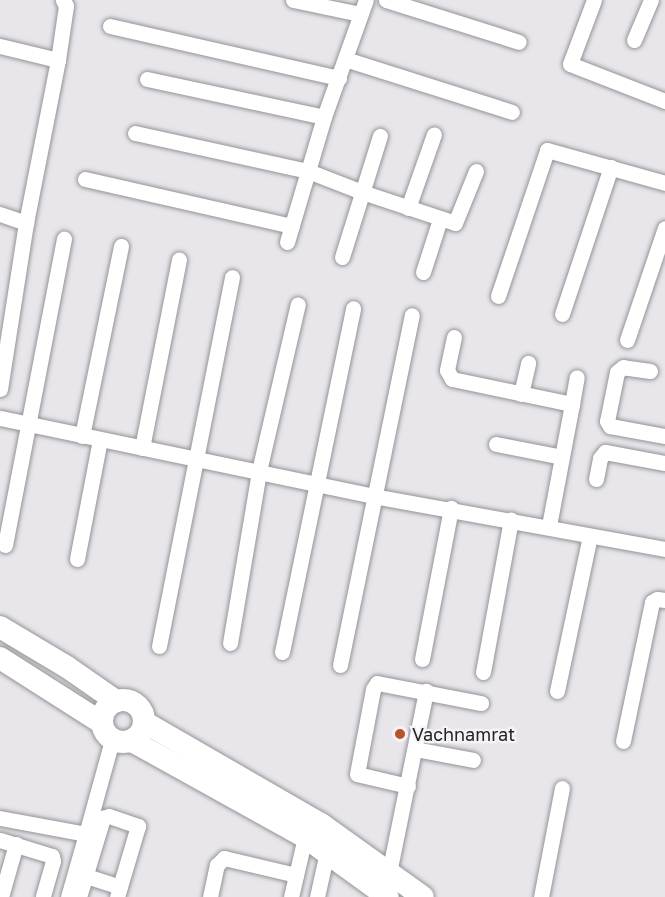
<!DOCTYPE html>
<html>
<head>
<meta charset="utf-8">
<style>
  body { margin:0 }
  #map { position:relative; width:665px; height:897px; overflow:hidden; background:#e8e6eb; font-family:"Golos Text",sans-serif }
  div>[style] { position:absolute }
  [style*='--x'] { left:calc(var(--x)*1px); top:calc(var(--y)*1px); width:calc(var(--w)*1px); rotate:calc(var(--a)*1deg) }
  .roads { filter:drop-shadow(0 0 2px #959397) drop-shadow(0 0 2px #959397) }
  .street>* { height:15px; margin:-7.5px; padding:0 7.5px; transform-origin:7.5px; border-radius:7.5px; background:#fff }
  .secondary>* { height:22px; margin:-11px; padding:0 11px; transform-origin:11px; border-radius:11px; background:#fff }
  .secondary>.ring { margin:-11px; padding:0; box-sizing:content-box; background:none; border:22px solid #fff; border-radius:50% }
  .dots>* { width:16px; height:16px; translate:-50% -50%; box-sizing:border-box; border:3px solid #f5f3f8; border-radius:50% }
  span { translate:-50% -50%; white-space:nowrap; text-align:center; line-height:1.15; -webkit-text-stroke:4.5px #f5f3f8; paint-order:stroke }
  .poi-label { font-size:18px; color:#242425 }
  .left { translate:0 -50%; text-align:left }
</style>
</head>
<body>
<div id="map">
  <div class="roads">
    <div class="street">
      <i style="--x:293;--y:0;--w:68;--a:11.8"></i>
      <i style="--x:386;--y:0;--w:139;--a:17.5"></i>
      <i style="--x:594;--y:0;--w:68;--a:110.6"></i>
      <i style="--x:570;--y:64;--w:102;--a:21.3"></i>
      <i style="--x:110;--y:26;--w:235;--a:12.8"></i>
      <i style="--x:634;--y:40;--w:43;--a:-67"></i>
      <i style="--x:0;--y:46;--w:60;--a:13.6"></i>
      <i style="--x:345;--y:59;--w:175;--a:17.6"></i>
      <i style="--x:147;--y:79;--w:181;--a:12.1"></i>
      <i style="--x:135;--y:133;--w:177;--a:12.4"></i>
      <i style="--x:308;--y:171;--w:58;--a:21.3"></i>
      <i style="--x:362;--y:192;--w:98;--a:18.4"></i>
      <i style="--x:455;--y:223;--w:56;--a:-68"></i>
      <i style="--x:85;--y:179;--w:212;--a:12.8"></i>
      <i style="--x:408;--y:208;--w:78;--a:-70.6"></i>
      <i style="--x:0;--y:214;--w:28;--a:19"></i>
      <i style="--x:287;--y:242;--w:130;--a:-73.5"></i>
      <i style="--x:324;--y:117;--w:124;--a:-70.3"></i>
      <i style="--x:342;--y:257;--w:127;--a:-72.6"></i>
      <i style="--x:423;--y:272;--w:56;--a:-72.2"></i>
      <i style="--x:498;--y:296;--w:154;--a:-71.4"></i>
      <i style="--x:547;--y:150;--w:123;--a:15.6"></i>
      <i style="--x:562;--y:314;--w:155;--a:-71.6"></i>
      <i style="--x:454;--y:337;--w:34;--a:102"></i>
      <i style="--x:447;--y:370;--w:10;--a:61"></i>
      <i style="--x:452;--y:379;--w:123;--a:11.8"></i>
      <i style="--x:572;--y:404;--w:124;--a:100.7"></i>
      <i style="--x:627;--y:340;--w:118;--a:-71.3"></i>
      <i style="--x:650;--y:371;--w:27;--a:-172"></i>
      <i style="--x:623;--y:367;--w:8;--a:140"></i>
      <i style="--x:617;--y:372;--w:50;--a:101.5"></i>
      <i style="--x:607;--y:421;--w:6;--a:59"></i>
      <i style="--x:610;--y:426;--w:56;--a:10.3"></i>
      <i style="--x:0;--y:389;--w:168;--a:-81.1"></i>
      <i style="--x:26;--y:223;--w:166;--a:-78.9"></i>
      <i style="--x:58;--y:60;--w:55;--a:-81.6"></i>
      <i style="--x:66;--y:6;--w:7;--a:-117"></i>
      <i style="--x:521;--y:394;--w:32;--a:-77"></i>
      <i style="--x:572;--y:404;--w:27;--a:-80"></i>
      <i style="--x:0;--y:418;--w:381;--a:11.8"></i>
      <i style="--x:373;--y:496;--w:297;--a:10.3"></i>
      <i style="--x:82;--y:436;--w:194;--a:-78.4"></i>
      <i style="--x:496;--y:444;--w:67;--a:11.1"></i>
      <i style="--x:142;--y:448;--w:192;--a:-78.9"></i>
      <i style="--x:596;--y:479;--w:21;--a:-79"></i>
      <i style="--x:600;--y:458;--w:8;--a:-50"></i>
      <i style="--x:605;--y:452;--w:61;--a:10.4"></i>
      <i style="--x:5;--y:545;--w:312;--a:-79.1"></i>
      <i style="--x:77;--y:559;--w:121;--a:-79.1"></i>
      <i style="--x:230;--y:643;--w:174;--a:-80.4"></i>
      <i style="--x:259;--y:471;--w:171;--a:-76.9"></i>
      <i style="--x:159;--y:646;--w:376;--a:-78.8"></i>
      <i style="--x:282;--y:652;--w:351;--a:-78.3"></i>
      <i style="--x:422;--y:659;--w:154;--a:-79.1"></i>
      <i style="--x:340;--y:665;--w:357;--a:-78.4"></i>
      <i style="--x:483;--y:672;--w:155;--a:-79.6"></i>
      <i style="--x:557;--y:691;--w:158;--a:-78"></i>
      <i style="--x:623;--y:741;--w:142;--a:-78.2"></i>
      <i style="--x:652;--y:602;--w:6;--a:-31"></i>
      <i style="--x:657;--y:599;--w:8;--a:7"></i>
      <i style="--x:415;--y:749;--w:59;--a:10.7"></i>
      <i style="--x:408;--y:786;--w:52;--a:-166.8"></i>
      <i style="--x:357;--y:774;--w:86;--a:-79.3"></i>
      <i style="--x:373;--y:689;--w:7;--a:-56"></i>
      <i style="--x:377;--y:683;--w:106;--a:10.9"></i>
      <i style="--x:0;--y:818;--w:87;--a:10.5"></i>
      <i style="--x:86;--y:834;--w:98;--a:-74.5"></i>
      <i style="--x:0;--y:840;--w:54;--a:17.1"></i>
      <i style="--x:52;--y:856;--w:5;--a:79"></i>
      <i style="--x:53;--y:861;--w:37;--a:106"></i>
      <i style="--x:77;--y:873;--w:45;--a:18"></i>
      <i style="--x:389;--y:873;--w:186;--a:-78.5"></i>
      <i style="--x:1;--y:897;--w:55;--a:-74.2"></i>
      <i style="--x:68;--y:897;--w:66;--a:-74.1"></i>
      <i style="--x:79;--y:897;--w:83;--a:-73.1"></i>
      <i style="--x:103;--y:818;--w:6;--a:-18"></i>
      <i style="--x:109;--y:816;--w:31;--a:19"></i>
      <i style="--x:138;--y:826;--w:74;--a:106.5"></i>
      <i style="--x:210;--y:897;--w:33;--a:-78"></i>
      <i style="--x:217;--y:865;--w:10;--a:-45"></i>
      <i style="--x:224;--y:858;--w:74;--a:13.3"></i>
      <i style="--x:291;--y:897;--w:62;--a:-76.9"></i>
      <i style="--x:317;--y:897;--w:46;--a:-77.5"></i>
      <i style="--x:541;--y:897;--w:111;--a:-79.1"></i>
    </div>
    <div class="secondary">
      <i style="--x:0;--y:627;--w:78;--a:30.8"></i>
      <i style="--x:67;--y:667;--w:60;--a:34.8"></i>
      <i style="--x:0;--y:658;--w:121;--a:32.5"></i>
      <i class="ring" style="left:102px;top:700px;width:20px;height:20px"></i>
      <i style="--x:144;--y:722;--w:204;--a:30"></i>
      <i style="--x:321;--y:824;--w:125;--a:35.6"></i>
      <i style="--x:132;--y:741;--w:198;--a:29"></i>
      <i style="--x:305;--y:837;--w:102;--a:35.9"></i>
    </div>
  </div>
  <div class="dots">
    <i style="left:400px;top:734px;background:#b9512b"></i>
  </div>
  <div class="poi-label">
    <span class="left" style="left:412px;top:734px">Vachnamrat</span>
  </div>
</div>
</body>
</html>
